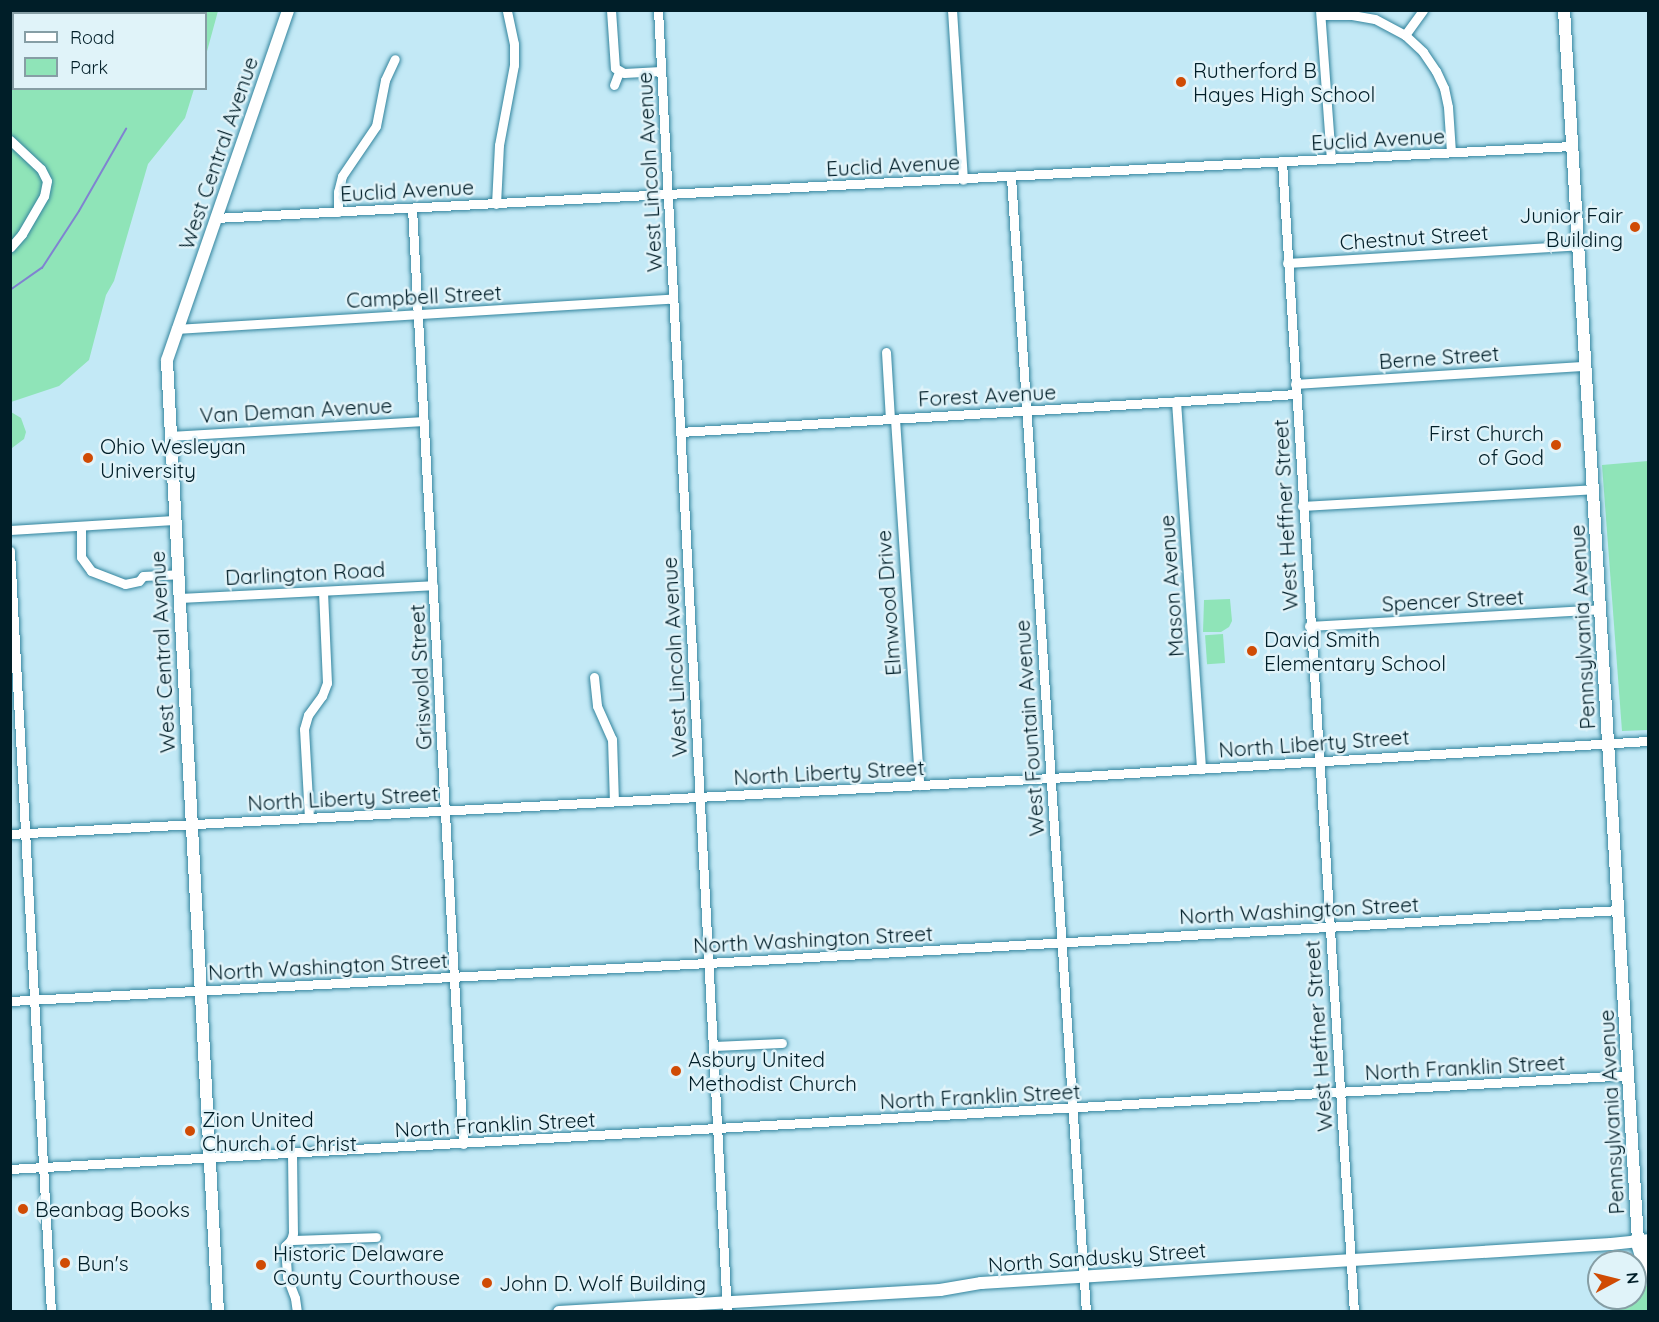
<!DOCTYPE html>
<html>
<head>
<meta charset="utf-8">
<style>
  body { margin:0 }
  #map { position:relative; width:1659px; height:1322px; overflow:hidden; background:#c3e9f6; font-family:Quicksand,sans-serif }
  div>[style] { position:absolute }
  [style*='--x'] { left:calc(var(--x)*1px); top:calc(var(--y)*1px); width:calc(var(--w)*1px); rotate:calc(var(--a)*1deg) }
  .green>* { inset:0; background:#8fe4b8; transform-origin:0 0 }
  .stream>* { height:2px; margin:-1px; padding:0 1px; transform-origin:1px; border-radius:1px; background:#8083d1 }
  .roads { filter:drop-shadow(0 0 2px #32849d) drop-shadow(0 0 2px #32849d) }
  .street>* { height:9px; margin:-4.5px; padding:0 4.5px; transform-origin:4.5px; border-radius:4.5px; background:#fff }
  .secondary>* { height:12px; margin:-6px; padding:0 6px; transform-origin:6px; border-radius:6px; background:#fff }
  .highway>* { height:16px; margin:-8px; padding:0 8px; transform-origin:8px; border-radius:8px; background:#fff }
  .dots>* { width:16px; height:16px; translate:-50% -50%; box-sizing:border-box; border:3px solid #e0f3f9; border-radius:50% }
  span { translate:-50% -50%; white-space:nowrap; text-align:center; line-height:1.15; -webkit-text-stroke:5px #e0f3f9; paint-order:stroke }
  .poi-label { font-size:21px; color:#001e28 }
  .left { translate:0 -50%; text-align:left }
  .right { translate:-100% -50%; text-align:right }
  .street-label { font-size:21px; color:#001e28 }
  .frame { position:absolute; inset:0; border:12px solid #001e28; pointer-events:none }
  .legend { position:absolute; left:12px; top:12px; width:195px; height:78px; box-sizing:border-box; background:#e0f3f9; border:2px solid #869ea5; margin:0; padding:8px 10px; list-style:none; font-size:18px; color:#001e28 }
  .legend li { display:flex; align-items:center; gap:12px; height:30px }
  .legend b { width:30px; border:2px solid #869ea5 }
  .north { position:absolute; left:1587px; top:1250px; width:60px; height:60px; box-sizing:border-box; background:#e0f3f9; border:2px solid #869ea5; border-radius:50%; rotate:83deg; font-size:16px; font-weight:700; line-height:24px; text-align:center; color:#001e28 }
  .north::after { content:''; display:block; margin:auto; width:21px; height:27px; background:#d04b04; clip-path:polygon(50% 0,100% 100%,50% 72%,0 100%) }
</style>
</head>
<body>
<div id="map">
  <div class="green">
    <i style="clip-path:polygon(10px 11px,218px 11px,206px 55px,206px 14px,14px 14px,14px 88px,194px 89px,185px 118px,148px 164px,114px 281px,106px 295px,89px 360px,59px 386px,11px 402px)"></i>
    <i style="clip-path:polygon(11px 412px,21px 418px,26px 432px,24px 439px,12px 448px)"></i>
    <i style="clip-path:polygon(1648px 461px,1648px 730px,1622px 731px,1602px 465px)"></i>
    <i style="clip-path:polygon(1230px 599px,1232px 621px,1229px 627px,1221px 632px,1203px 632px,1204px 600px)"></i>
    <i style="left:1223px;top:634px;width:29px;height:18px;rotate:86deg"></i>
    <i style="clip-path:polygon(1635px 1266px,1648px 1288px,1648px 1311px,1610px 1312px,1620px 1298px,1635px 1298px)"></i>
  </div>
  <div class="stream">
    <i style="--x:10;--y:290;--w:39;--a:-35"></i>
    <i style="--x:42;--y:268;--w:68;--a:-57"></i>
    <i style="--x:79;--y:211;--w:95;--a:-60.2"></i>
  </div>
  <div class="roads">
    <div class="street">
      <i style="--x:611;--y:10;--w:58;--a:86.1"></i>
      <i style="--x:615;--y:68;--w:10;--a:29"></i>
      <i style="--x:624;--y:73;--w:37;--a:-3"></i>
      <i style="--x:658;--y:10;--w:1304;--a:86.97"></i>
      <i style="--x:952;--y:10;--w:170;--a:86.3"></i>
      <i style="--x:1320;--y:10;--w:149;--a:85.8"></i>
      <i style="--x:1321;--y:15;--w:31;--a:0"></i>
      <i style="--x:1352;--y:15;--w:23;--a:10"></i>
      <i style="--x:1375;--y:19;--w:34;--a:28"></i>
      <i style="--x:1405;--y:35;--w:25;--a:43"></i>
      <i style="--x:1423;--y:52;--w:23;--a:56"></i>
      <i style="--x:1436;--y:71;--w:19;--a:65"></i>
      <i style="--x:1444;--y:88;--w:19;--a:78"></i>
      <i style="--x:1448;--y:107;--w:45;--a:86.2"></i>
      <i style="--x:1405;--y:35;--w:31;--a:-54"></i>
      <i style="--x:614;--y:85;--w:14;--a:-69"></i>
      <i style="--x:10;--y:140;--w:42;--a:43.1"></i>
      <i style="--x:41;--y:169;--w:13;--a:63"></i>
      <i style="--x:47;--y:181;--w:15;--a:101"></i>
      <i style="--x:44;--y:196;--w:44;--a:120.1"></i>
      <i style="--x:22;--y:234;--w:18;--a:131"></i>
      <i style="--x:1282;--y:162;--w:1152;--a:86.42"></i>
      <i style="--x:1011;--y:177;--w:1137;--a:86.22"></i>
      <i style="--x:496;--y:204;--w:59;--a:-87.1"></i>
      <i style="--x:499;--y:145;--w:81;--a:-79.4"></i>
      <i style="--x:514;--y:65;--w:21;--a:-90"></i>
      <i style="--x:514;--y:44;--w:35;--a:-102"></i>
      <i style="--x:412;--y:208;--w:937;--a:86.88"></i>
      <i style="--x:338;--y:212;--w:20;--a:-90"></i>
      <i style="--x:338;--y:192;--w:16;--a:-76"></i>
      <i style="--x:342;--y:176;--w:60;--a:-55.8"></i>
      <i style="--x:376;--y:126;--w:47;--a:-78.9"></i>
      <i style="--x:385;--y:80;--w:23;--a:-65"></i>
      <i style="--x:215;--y:218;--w:1359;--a:-3.04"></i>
      <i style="--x:1287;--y:263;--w:292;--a:-3.5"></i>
      <i style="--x:176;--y:329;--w:498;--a:-3.5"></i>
      <i style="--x:886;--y:352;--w:67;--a:86.6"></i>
      <i style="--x:1295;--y:384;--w:291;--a:-3.6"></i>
      <i style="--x:1176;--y:401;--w:369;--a:86.1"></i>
      <i style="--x:895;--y:419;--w:367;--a:86.2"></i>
      <i style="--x:680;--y:432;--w:617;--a:-3.53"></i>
      <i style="--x:170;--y:436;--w:254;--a:-3.4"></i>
      <i style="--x:1302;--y:506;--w:291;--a:-3.3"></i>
      <i style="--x:81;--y:526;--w:31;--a:90"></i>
      <i style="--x:81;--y:557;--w:17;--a:54"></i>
      <i style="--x:91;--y:571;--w:36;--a:21"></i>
      <i style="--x:125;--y:584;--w:14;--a:-12"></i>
      <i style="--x:139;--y:581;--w:6;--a:-51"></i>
      <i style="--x:143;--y:576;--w:35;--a:-3"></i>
      <i style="--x:10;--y:530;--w:164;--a:-3.5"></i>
      <i style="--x:10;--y:551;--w:762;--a:86.92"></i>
      <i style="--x:179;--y:598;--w:254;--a:-2.9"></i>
      <i style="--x:1309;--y:626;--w:291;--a:-3.3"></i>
      <i style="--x:594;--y:677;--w:29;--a:84"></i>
      <i style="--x:597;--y:706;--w:36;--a:66"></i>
      <i style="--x:612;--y:739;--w:62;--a:88.2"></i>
      <i style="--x:309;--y:818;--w:89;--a:-93.2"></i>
      <i style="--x:304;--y:729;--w:15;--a:-74"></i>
      <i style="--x:308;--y:715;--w:24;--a:-54"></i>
      <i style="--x:322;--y:696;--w:14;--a:-69"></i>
      <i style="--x:327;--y:683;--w:92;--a:-92.5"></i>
      <i style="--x:10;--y:834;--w:1043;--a:-3.08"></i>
      <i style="--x:1051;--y:778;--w:598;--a:-3.55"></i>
      <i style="--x:10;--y:1001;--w:699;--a:-3.12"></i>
      <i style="--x:708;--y:963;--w:912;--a:-3.33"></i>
      <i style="--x:713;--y:1046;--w:69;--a:-2.5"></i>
      <i style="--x:292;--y:1153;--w:80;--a:89.3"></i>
      <i style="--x:293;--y:1233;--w:7;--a:106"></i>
      <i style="--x:291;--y:1240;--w:8;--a:135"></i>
      <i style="--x:285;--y:1246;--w:31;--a:86"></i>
      <i style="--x:287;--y:1277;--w:22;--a:69"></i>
      <i style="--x:295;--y:1298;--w:14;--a:82"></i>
      <i style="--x:10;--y:1169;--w:1621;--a:-3.32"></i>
      <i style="--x:291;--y:1240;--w:85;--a:-2"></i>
    </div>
    <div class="secondary">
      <i style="--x:1564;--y:10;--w:1232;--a:86.56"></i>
      <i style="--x:218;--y:1312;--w:953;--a:-93.07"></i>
      <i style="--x:167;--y:360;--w:370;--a:-70.9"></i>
      <i style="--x:559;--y:1312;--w:382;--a:-3.3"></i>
      <i style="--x:940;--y:1290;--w:42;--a:-9.7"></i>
      <i style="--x:981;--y:1283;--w:631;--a:-3.54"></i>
      <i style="--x:1611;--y:1244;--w:37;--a:-6"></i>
    </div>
    <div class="highway">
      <i style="--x:1638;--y:1240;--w:34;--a:73"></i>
    </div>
  </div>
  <div class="dots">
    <i style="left:1181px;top:82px;background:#d04b04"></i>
    <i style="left:1635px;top:227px;background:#d04b04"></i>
    <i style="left:1556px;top:445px;background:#d04b04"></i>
    <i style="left:88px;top:458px;background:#d04b04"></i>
    <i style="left:1252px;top:651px;background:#d04b04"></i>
    <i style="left:676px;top:1071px;background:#d04b04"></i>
    <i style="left:190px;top:1131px;background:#d04b04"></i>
    <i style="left:23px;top:1209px;background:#d04b04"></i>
    <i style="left:65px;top:1263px;background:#d04b04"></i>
    <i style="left:261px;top:1265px;background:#d04b04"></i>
    <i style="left:487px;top:1283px;background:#d04b04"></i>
  </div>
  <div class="poi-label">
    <span class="left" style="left:1193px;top:82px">Rutherford B<br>Hayes High School</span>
    <span class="right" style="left:1623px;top:227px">Junior Fair<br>Building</span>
    <span class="right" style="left:1544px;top:445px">First Church<br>of God</span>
    <span class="left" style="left:100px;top:458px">Ohio Wesleyan<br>University</span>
    <span class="left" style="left:1264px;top:651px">David Smith<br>Elementary School</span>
    <span class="left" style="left:688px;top:1071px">Asbury United<br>Methodist Church</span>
    <span class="left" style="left:202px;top:1131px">Zion United<br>Church of Christ</span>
    <span class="left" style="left:35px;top:1209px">Beanbag Books</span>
    <span class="left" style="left:273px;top:1265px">Historic Delaware<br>County Courthouse</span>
    <span class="left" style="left:77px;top:1263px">Bun's</span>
    <span class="left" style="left:499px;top:1283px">John D. Wolf Building</span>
  </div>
  <div class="street-label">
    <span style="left:1378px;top:139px;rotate:-3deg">Euclid Avenue</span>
    <span style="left:218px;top:153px;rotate:-71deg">West Central Avenue</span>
    <span style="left:893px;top:165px;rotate:-3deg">Euclid Avenue</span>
    <span style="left:649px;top:172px;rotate:-93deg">West Lincoln Avenue</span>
    <span style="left:407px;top:190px;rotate:-3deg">Euclid Avenue</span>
    <span style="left:1414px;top:237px;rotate:-4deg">Chestnut Street</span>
    <span style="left:424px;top:296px;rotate:-3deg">Campbell Street</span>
    <span style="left:1439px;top:357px;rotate:-4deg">Berne Street</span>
    <span style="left:987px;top:395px;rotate:-3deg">Forest Avenue</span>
    <span style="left:296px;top:410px;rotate:-3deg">Van Deman Avenue</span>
    <span style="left:1285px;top:515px;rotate:-93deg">West Heffner Street</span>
    <span style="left:305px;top:573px;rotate:-3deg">Darlington Road</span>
    <span style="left:1171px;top:586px;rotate:-94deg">Mason Avenue</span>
    <span style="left:1453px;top:600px;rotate:-3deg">Spencer Street</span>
    <span style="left:888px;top:603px;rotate:-94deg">Elmwood Drive</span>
    <span style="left:1582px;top:627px;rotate:-93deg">Pennsylvania Avenue</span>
    <span style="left:162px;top:652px;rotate:-93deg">West Central Avenue</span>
    <span style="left:674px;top:657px;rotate:-93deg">West Lincoln Avenue</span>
    <span style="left:420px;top:677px;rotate:-93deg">Griswold Street</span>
    <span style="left:1029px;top:728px;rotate:-94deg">West Fountain Avenue</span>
    <span style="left:1314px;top:743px;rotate:-4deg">North Liberty Street</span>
    <span style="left:829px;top:772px;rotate:-3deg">North Liberty Street</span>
    <span style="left:343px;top:798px;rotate:-3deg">North Liberty Street</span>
    <span style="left:1299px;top:910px;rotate:-3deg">North Washington Street</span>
    <span style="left:813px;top:939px;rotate:-3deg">North Washington Street</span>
    <span style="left:328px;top:966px;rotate:-3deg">North Washington Street</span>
    <span style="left:1318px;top:1036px;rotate:-94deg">West Heffner Street</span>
    <span style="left:1465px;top:1067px;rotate:-3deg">North Franklin Street</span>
    <span style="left:980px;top:1096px;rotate:-3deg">North Franklin Street</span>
    <span style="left:1611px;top:1112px;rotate:-93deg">Pennsylvania Avenue</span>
    <span style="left:495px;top:1124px;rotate:-3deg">North Franklin Street</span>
    <span style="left:1097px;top:1257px;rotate:-4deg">North Sandusky Street</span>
  </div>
  <div class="frame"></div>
  <ul class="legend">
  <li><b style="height:8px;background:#fff"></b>Road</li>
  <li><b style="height:16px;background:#8fe4b8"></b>Park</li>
  </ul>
  <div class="north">N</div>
</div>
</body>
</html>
